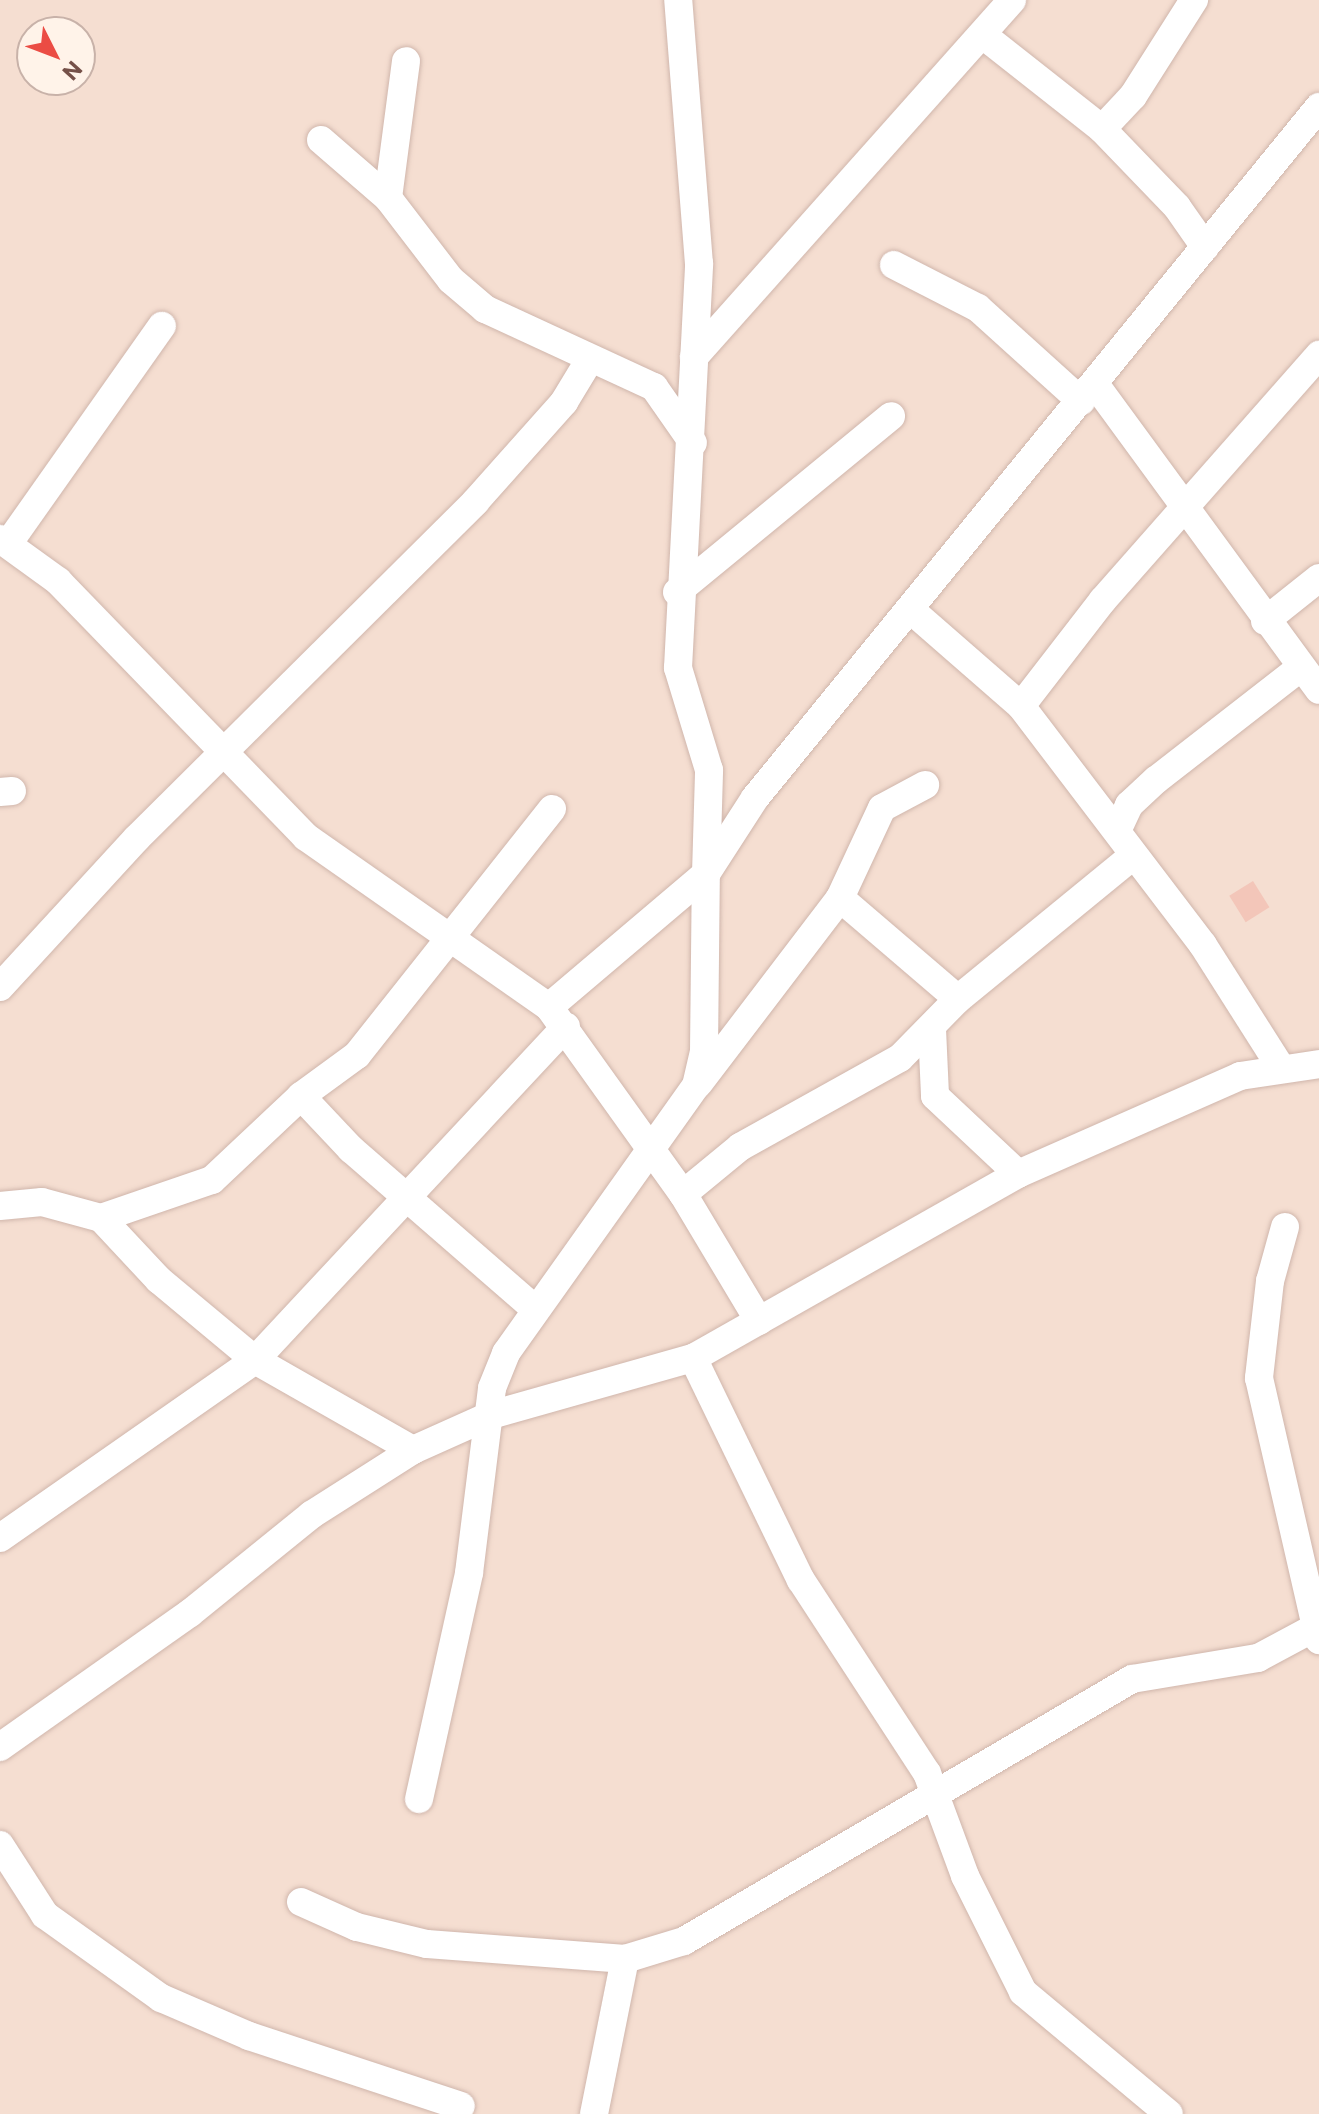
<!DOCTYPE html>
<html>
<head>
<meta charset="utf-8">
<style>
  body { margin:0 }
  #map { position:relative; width:1319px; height:2114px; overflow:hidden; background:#fdeee3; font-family:Commissioner,sans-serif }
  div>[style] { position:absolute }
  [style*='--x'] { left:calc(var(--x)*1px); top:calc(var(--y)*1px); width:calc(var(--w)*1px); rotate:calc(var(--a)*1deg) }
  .residential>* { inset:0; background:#f5ded1 }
  .building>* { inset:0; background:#f3c6b9; transform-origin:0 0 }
  .roads { filter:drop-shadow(0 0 2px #d0b6ac) drop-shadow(0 0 2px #d0b6ac) }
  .minor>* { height:28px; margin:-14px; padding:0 14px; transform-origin:14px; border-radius:14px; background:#fff }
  span { translate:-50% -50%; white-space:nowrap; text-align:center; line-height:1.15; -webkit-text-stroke:7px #fff3e9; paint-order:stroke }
  .north { position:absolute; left:16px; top:16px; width:80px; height:80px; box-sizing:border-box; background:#fff3e9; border:2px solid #c8b2a9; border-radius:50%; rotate:132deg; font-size:22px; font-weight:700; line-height:32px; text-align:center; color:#755048 }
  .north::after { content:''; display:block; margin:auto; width:28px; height:36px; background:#eb4c44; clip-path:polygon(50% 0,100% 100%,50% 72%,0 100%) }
</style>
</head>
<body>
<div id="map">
  <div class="residential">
    <i style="clip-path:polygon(evenodd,0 0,1319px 0,1319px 2114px,0 2114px,0 0,32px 32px,80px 32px,80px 80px,32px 80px,32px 32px)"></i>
  </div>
  <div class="building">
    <i style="left:1253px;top:881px;width:31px;height:28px;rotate:58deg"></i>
  </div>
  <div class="roads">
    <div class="minor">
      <i style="--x:984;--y:36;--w:150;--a:38.2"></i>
      <i style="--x:1102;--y:129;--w:108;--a:46.1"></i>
      <i style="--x:1177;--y:207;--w:49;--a:55"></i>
      <i style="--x:1102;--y:129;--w:45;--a:-46.8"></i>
      <i style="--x:1133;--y:96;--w:114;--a:-57.6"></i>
      <i style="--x:321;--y:140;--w:89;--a:40.9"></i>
      <i style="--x:388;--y:198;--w:103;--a:52.5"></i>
      <i style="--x:451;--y:280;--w:45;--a:40.5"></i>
      <i style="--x:485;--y:309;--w:186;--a:24.8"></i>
      <i style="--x:654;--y:387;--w:68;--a:55.1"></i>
      <i style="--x:388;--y:198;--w:138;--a:-82.5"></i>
      <i style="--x:894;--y:265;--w:94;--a:27.1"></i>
      <i style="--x:978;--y:308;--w:139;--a:42.1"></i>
      <i style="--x:694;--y:357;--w:478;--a:-48.3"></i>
      <i style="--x:1095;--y:384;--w:379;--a:53.8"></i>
      <i style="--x:0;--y:539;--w:72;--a:35.9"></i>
      <i style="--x:58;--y:581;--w:356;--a:45.9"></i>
      <i style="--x:306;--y:837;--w:297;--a:35"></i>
      <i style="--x:549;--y:1007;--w:230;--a:54.4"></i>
      <i style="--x:683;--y:1194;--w:148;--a:59.1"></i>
      <i style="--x:8;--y:544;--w:267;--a:-54.8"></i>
      <i style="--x:677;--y:592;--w:277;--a:-39.4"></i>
      <i style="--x:912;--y:611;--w:145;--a:41.1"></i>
      <i style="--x:1021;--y:706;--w:300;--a:52.7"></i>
      <i style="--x:1203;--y:945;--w:146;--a:57.6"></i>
      <i style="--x:1265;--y:621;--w:69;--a:-38.5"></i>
      <i style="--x:1021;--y:706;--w:134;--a:-52.3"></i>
      <i style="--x:1103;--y:600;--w:327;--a:-48.6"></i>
      <i style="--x:0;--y:792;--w:12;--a:-5"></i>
      <i style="--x:1117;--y:831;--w:29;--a:-65"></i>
      <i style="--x:1129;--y:805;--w:37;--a:-43"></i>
      <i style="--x:1156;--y:780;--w:184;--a:-37.9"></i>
      <i style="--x:840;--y:898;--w:155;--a:40.6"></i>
      <i style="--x:0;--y:987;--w:202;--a:-47.4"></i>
      <i style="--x:137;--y:838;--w:477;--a:-44.8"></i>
      <i style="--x:475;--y:502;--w:134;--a:-48.3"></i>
      <i style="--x:564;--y:402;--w:50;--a:-58.8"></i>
      <i style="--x:549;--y:1007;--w:206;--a:-40.3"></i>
      <i style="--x:706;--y:874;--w:104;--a:-88.3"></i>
      <i style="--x:709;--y:770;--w:107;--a:-106.9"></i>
      <i style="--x:678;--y:668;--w:405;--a:-87"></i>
      <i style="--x:699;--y:264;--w:265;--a:-94.5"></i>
      <i style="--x:932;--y:1029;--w:67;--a:87.4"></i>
      <i style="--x:935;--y:1096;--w:114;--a:43.2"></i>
      <i style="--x:699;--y:1083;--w:233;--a:-52.7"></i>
      <i style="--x:840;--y:898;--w:99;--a:-65"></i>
      <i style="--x:882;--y:808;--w:49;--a:-28.1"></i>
      <i style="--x:301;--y:1096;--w:73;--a:46.7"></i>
      <i style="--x:351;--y:1149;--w:242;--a:41"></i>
      <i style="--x:683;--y:1194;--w:74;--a:-39.5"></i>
      <i style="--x:740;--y:1147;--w:183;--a:-29.1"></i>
      <i style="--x:900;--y:1058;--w:83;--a:-45.5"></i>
      <i style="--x:958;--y:999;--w:227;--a:-39.3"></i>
      <i style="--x:0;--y:1206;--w:42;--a:-5.4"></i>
      <i style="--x:42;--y:1202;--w:61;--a:15.2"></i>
      <i style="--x:101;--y:1218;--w:85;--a:46.9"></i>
      <i style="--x:159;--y:1280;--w:125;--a:39.8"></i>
      <i style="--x:255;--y:1360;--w:182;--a:29.7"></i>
      <i style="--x:101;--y:1218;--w:117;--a:-18.9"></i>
      <i style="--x:212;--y:1180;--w:122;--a:-43.3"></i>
      <i style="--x:301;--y:1096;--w:69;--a:-36.2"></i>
      <i style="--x:357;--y:1055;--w:314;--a:-51.6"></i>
      <i style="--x:1285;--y:1227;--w:56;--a:105.5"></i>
      <i style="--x:1270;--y:1281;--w:98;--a:96.5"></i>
      <i style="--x:1259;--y:1378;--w:269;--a:77.1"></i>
      <i style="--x:693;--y:1358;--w:247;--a:64.1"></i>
      <i style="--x:801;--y:1580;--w:230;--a:56.9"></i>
      <i style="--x:927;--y:1773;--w:110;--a:69.7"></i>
      <i style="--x:965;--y:1876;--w:130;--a:63.4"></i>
      <i style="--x:1023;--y:1992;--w:190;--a:39.9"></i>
      <i style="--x:0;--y:1538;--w:311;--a:-34.9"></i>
      <i style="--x:255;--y:1360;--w:456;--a:-47"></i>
      <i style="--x:0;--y:1747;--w:232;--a:-35.2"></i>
      <i style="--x:190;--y:1613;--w:156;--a:-39"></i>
      <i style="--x:311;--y:1515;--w:121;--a:-32.5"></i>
      <i style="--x:413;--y:1450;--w:85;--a:-24.2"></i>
      <i style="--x:491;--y:1415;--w:210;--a:-15.8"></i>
      <i style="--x:693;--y:1358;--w:373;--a:-29.5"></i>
      <i style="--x:1018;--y:1174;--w:243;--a:-23.8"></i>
      <i style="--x:1240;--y:1076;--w:80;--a:-8.6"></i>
      <i style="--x:419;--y:1799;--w:231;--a:-77.5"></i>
      <i style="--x:469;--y:1573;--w:186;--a:-82.9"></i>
      <i style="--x:492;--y:1388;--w:38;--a:-68"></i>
      <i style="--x:506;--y:1353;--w:328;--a:-54.6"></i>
      <i style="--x:696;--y:1086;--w:35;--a:-77"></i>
      <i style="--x:704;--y:1052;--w:178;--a:-89.4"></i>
      <i style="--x:706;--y:874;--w:90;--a:-57.2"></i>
      <i style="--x:755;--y:798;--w:892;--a:-50.78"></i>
      <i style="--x:0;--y:1845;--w:83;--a:57.3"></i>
      <i style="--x:45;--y:1915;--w:143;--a:35.6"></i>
      <i style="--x:161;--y:1998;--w:96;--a:23.4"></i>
      <i style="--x:249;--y:2036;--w:223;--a:18.3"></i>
      <i style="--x:301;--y:1902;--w:61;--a:24.1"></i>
      <i style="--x:357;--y:1927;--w:72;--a:13.7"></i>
      <i style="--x:427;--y:1944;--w:199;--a:4.3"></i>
      <i style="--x:625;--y:1959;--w:62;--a:-17"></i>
      <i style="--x:684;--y:1941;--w:519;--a:-30.32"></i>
      <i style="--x:1132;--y:1679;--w:128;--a:-9.5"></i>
      <i style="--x:1258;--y:1658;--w:64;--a:-28.2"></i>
      <i style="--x:594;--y:2114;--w:158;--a:-78.7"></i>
    </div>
  </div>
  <div class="north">N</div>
</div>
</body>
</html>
